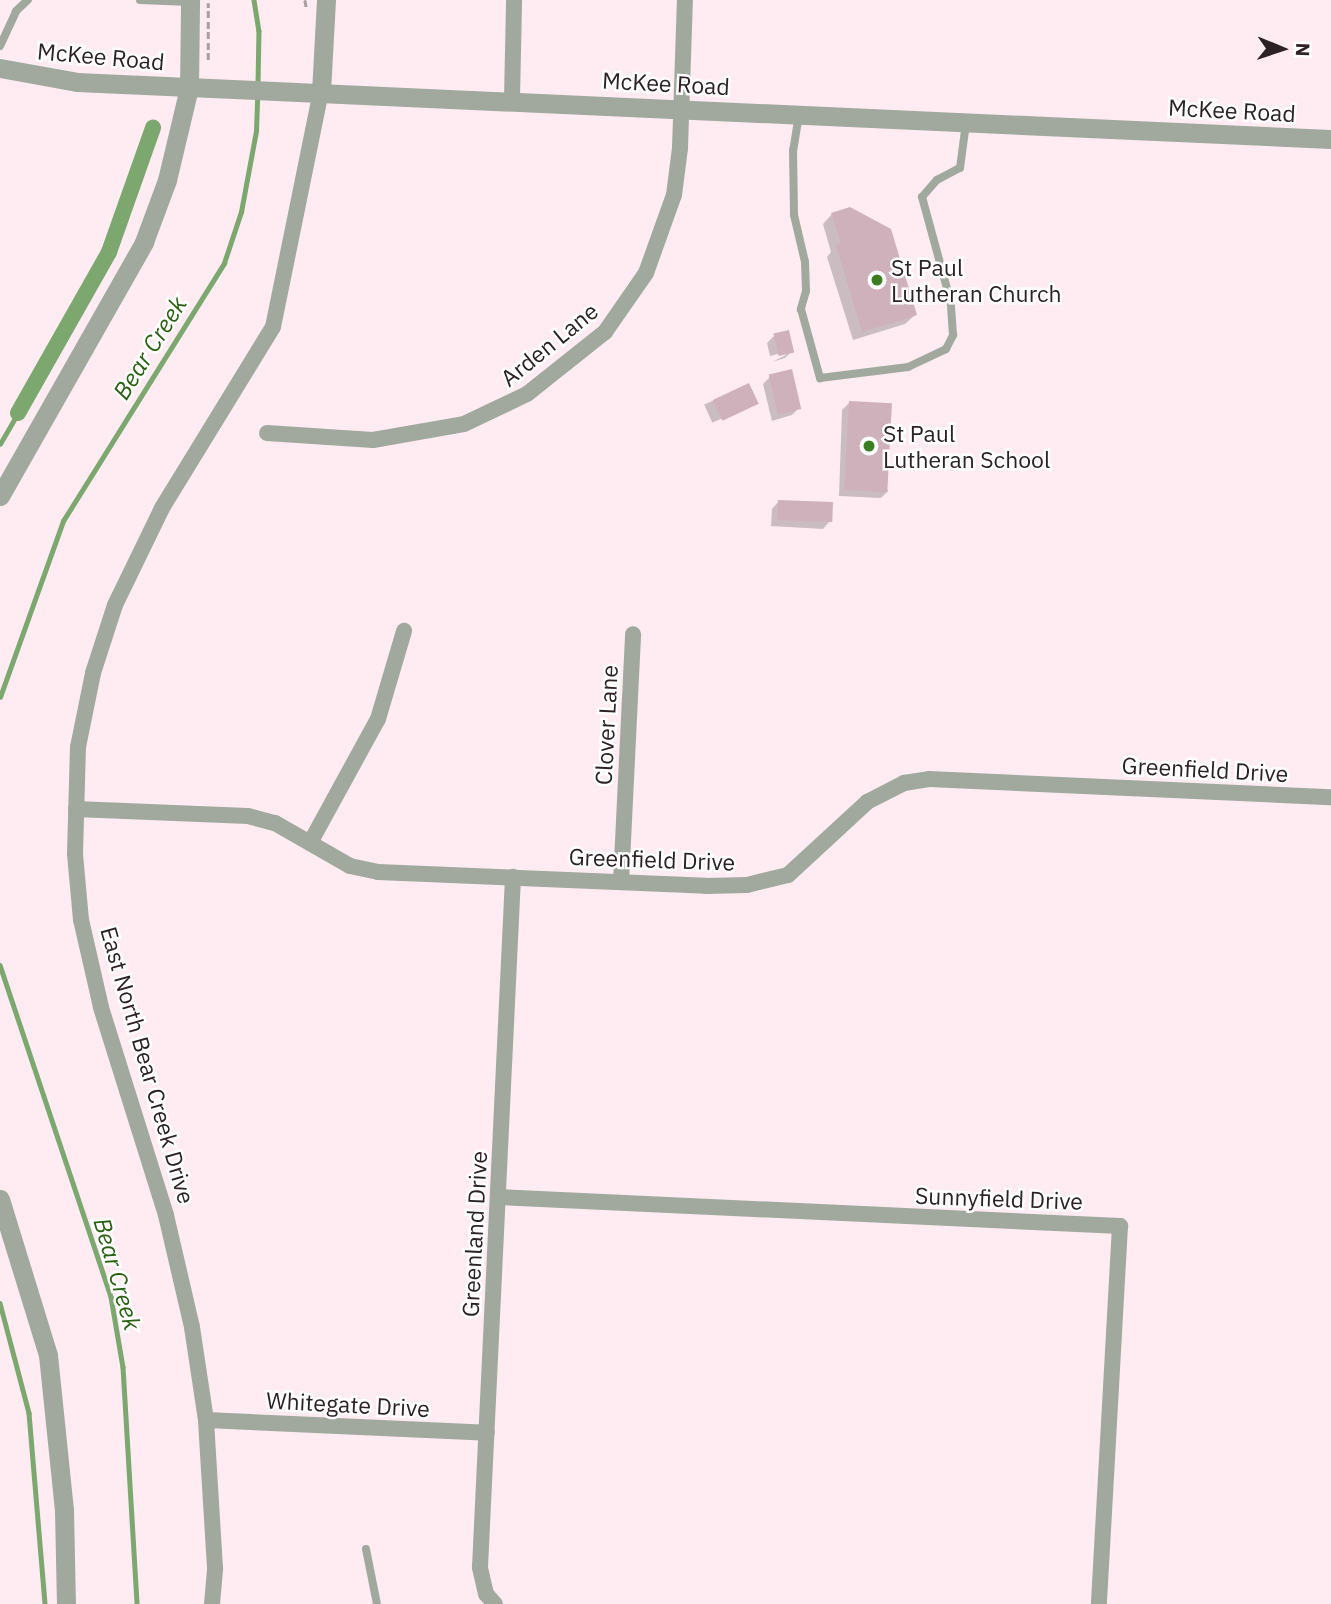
<!DOCTYPE html>
<html>
<head>
<meta charset="utf-8">
<style>
  body { margin:0 }
  #map { position:relative; width:1331px; height:1604px; overflow:hidden; background:#feecf2; font-family:"IBM Plex Sans",sans-serif }
  div>[style] { position:absolute }
  [style*='--x'] { left:calc(var(--x)*1px); top:calc(var(--y)*1px); width:calc(var(--w)*1px); rotate:calc(var(--a)*1deg) }
  .shadow>* { inset:0; background:#0003; transform-origin:0 0 }
  .stream>* { height:4.5px; margin:-2.25px; padding:0 2.25px; transform-origin:2.25px; border-radius:2.25px; background:#7ca76f }
  .canal>* { height:16px; margin:-8px; padding:0 8px; transform-origin:8px; border-radius:8px; background:#7ca76f }
  .building>* { inset:0; background:#ceb1bb; transform-origin:0 0 }
  .path>* { height:2.5px; margin-top:-1.25px; transform-origin:0; background:repeating-linear-gradient(90deg,#ac9da2 0 7px,transparent 0 10.5px) }
  .service>* { height:8px; margin:-4px; padding:0 4px; transform-origin:4px; border-radius:4px; background:#a1a99f }
  .minor>* { height:16px; margin:-8px; padding:0 8px; transform-origin:8px; border-radius:8px; background:#a1a99f }
  .tertiary>* { height:19px; margin:-9.5px; padding:0 9.5px; transform-origin:9.5px; border-radius:9.5px; background:#a1a99f }
  .dots>* { width:19px; height:19px; translate:-50% -50%; box-sizing:border-box; border:4px solid #fff; border-radius:50% }
  span { translate:-50% -50%; white-space:nowrap; text-align:center; line-height:1.15; -webkit-text-stroke:5px #fff; paint-order:stroke }
  .street-label { font-size:23px; color:#2c2125 }
  .poi-label { font-size:23px; color:#2c2125 }
  .left { translate:0 -50%; text-align:left }
  .water-label { font-size:24px; color:#296012; font-style:italic }
  .north { position:absolute; left:1247px; top:14px; width:70px; height:70px; -webkit-text-stroke:5px #fff; paint-order:stroke; rotate:92deg; font-size:19px; font-weight:700; line-height:28px; text-align:center; color:#2c2125 }
  .north::after { content:''; display:block; margin:auto; width:24px; height:32px; background:#2c2125; clip-path:polygon(50% 0,100% 100%,50% 72%,0 100%) }
</style>
</head>
<body>
<div id="map">
  <div class="shadow">
    <i style="clip-path:polygon(832px 214px,915px 315px,905px 324px,853px 340px,827px 257px,831px 252px,823px 224px)"></i>
    <i style="clip-path:polygon(774px 336px,792px 351px,785px 358px,772px 362px,786px 355px,786px 352px,770px 356px,767px 343px)"></i>
    <i style="clip-path:polygon(770px 377px,799px 408px,792px 415px,772px 421px,763px 384px)"></i>
    <i style="left:748px;top:385px;width:20px;height:48px;rotate:66deg"></i>
    <i style="clip-path:polygon(849px 403px,888px 491px,881px 498px,839px 496px,842px 410px)"></i>
    <i style="clip-path:polygon(779px 501px,830px 521px,823px 529px,771px 526px,772px 509px)"></i>
  </div>
  <div class="stream">
    <i style="--x:254;--y:0;--w:31;--a:81"></i>
    <i style="--x:259;--y:31;--w:54;--a:91.1"></i>
    <i style="--x:0;--y:444;--w:36;--a:-60"></i>
    <i style="--x:0;--y:697;--w:187;--a:-70.3"></i>
    <i style="--x:63;--y:521;--w:304;--a:-58"></i>
    <i style="--x:224;--y:263;--w:54;--a:-71.6"></i>
    <i style="--x:241;--y:212;--w:82;--a:-79.5"></i>
    <i style="--x:256;--y:131;--w:37;--a:-88"></i>
    <i style="--x:0;--y:965;--w:350;--a:71.5"></i>
    <i style="--x:111;--y:1297;--w:71;--a:80.3"></i>
    <i style="--x:123;--y:1367;--w:237;--a:86.6"></i>
    <i style="--x:0;--y:1303;--w:114;--a:75.2"></i>
    <i style="--x:29;--y:1413;--w:192;--a:85.2"></i>
  </div>
  <div class="canal">
    <i style="--x:18;--y:413;--w:185;--a:-60.5"></i>
    <i style="--x:109;--y:252;--w:132;--a:-70.5"></i>
  </div>
  <div class="building">
    <i style="clip-path:polygon(850px 207px,891px 229px,917px 315px,862px 332px,836px 245px,841px 244px,831px 213px)"></i>
    <i style="left:789px;top:330px;width:23px;height:16px;rotate:77deg"></i>
    <i style="left:792px;top:369px;width:41px;height:24px;rotate:77deg"></i>
    <i style="left:749px;top:383px;width:23px;height:40px;rotate:65deg"></i>
    <i style="left:849px;top:401px;width:43px;height:89px;rotate:3deg"></i>
    <i style="left:778px;top:500px;width:55px;height:20px;rotate:2deg"></i>
  </div>
  <div class="path">
    <i style="--x:305;--y:0;--w:10;--a:79"></i>
    <i style="--x:208;--y:60;--w:57;--a:-90"></i>
  </div>
  <div class="service">
    <i style="--x:140;--y:0;--w:50;--a:2.3"></i>
    <i style="--x:0;--y:46;--w:38;--a:-65"></i>
    <i style="--x:16;--y:11;--w:16;--a:-43"></i>
    <i style="--x:799;--y:114;--w:36;--a:99"></i>
    <i style="--x:793;--y:150;--w:65;--a:89.1"></i>
    <i style="--x:794;--y:215;--w:48;--a:76.8"></i>
    <i style="--x:805;--y:262;--w:29;--a:88"></i>
    <i style="--x:806;--y:291;--w:19;--a:106"></i>
    <i style="--x:801;--y:309;--w:72;--a:74.6"></i>
    <i style="--x:820;--y:378;--w:89;--a:-7.1"></i>
    <i style="--x:908;--y:367;--w:42;--a:-25.3"></i>
    <i style="--x:946;--y:349;--w:16;--a:-63"></i>
    <i style="--x:953;--y:335;--w:32;--a:-94"></i>
    <i style="--x:951;--y:303;--w:110;--a:-105.3"></i>
    <i style="--x:922;--y:197;--w:23;--a:-49"></i>
    <i style="--x:937;--y:180;--w:26;--a:-28"></i>
    <i style="--x:960;--y:168;--w:45;--a:-82.4"></i>
    <i style="--x:366;--y:1549;--w:56;--a:78.7"></i>
  </div>
  <div class="minor">
    <i style="--x:512;--y:99;--w:99;--a:-88.8"></i>
    <i style="--x:267;--y:433;--w:106;--a:3.8"></i>
    <i style="--x:373;--y:440;--w:92;--a:-10"></i>
    <i style="--x:464;--y:424;--w:70;--a:-25.5"></i>
    <i style="--x:527;--y:394;--w:100;--a:-38.5"></i>
    <i style="--x:605;--y:332;--w:72;--a:-55.2"></i>
    <i style="--x:646;--y:273;--w:83;--a:-70.3"></i>
    <i style="--x:674;--y:195;--w:47;--a:-82.7"></i>
    <i style="--x:680;--y:148;--w:148;--a:-88.1"></i>
    <i style="--x:76;--y:809;--w:172;--a:2.3"></i>
    <i style="--x:248;--y:816;--w:28;--a:15"></i>
    <i style="--x:275;--y:823;--w:86;--a:29.8"></i>
    <i style="--x:350;--y:866;--w:29;--a:12"></i>
    <i style="--x:378;--y:872;--w:328;--a:2.4"></i>
    <i style="--x:706;--y:886;--w:41;--a:-1.4"></i>
    <i style="--x:747;--y:885;--w:42;--a:-13.7"></i>
    <i style="--x:788;--y:875;--w:108;--a:-42.7"></i>
    <i style="--x:867;--y:802;--w:42;--a:-27.2"></i>
    <i style="--x:904;--y:783;--w:25;--a:-9"></i>
    <i style="--x:929;--y:779;--w:402;--a:2.6"></i>
    <i style="--x:310;--y:843;--w:141;--a:-61.3"></i>
    <i style="--x:378;--y:719;--w:92;--a:-73.5"></i>
    <i style="--x:621;--y:882;--w:248;--a:-87.2"></i>
    <i style="--x:498;--y:1197;--w:623;--a:2.67"></i>
    <i style="--x:1120;--y:1226;--w:379;--a:93.2"></i>
    <i style="--x:206;--y:1420;--w:281;--a:2.6"></i>
    <i style="--x:212;--y:1604;--w:36;--a:-85"></i>
    <i style="--x:215;--y:1568;--w:148;--a:-93.5"></i>
    <i style="--x:206;--y:1420;--w:94;--a:-98.6"></i>
    <i style="--x:192;--y:1327;--w:115;--a:-103.1"></i>
    <i style="--x:166;--y:1215;--w:218;--a:-107.4"></i>
    <i style="--x:101;--y:1007;--w:89;--a:-102.9"></i>
    <i style="--x:81;--y:920;--w:66;--a:-95.2"></i>
    <i style="--x:75;--y:854;--w:107;--a:-88.4"></i>
    <i style="--x:78;--y:747;--w:76;--a:-78.5"></i>
    <i style="--x:93;--y:673;--w:71;--a:-72.1"></i>
    <i style="--x:115;--y:605;--w:108;--a:-64.1"></i>
    <i style="--x:162;--y:508;--w:212;--a:-58.5"></i>
    <i style="--x:273;--y:327;--w:240;--a:-78.5"></i>
    <i style="--x:495;--y:1604;--w:13;--a:-132"></i>
    <i style="--x:486;--y:1594;--w:28;--a:-103"></i>
    <i style="--x:480;--y:1567;--w:691;--a:-87.26"></i>
  </div>
  <div class="tertiary">
    <i style="--x:0;--y:68;--w:78;--a:10.3"></i>
    <i style="--x:77;--y:82;--w:1255;--a:2.6"></i>
    <i style="--x:321;--y:92;--w:92;--a:-86.9"></i>
    <i style="--x:0;--y:496;--w:292;--a:-60.4"></i>
    <i style="--x:144;--y:242;--w:66;--a:-69.6"></i>
    <i style="--x:167;--y:180;--w:95;--a:-76.6"></i>
    <i style="--x:189;--y:88;--w:88;--a:-89.3"></i>
    <i style="--x:0;--y:1199;--w:163;--a:72.9"></i>
    <i style="--x:48;--y:1355;--w:156;--a:84.1"></i>
    <i style="--x:64;--y:1510;--w:94;--a:88.8"></i>
  </div>
  <div class="dots">
    <i style="left:877px;top:280px;background:#3b7e21"></i>
    <i style="left:869px;top:446px;background:#3b7e21"></i>
  </div>
  <div class="street-label">
    <span style="left:101px;top:56px;rotate:5deg">McKee Road</span>
    <span style="left:666px;top:83px;rotate:3deg">McKee Road</span>
    <span style="left:1232px;top:110px;rotate:3deg">McKee Road</span>
    <span style="left:549px;top:344px;rotate:-39deg">Arden Lane</span>
    <span style="left:606px;top:725px;rotate:-87deg">Clover Lane</span>
    <span style="left:1205px;top:769px;rotate:3deg">Greenfield Drive</span>
    <span style="left:652px;top:859px;rotate:2deg">Greenfield Drive</span>
    <span style="left:148px;top:1065px;rotate:74deg">East North Bear Creek Drive</span>
    <span style="left:999px;top:1198px;rotate:2deg">Sunnyfield Drive</span>
    <span style="left:474px;top:1234px;rotate:-87deg">Greenland Drive</span>
    <span style="left:348px;top:1404px;rotate:3deg">Whitegate Drive</span>
  </div>
  <div class="poi-label">
    <span class="left" style="left:891px;top:280px">St Paul<br>Lutheran Church</span>
    <span class="left" style="left:883px;top:446px">St Paul<br>Lutheran School</span>
  </div>
  <div class="water-label">
    <span style="left:150px;top:348px;rotate:-58deg">Bear Creek</span>
    <span style="left:117px;top:1274px;rotate:74deg">Bear Creek</span>
  </div>
  <div class="north">N</div>
</div>
</body>
</html>
